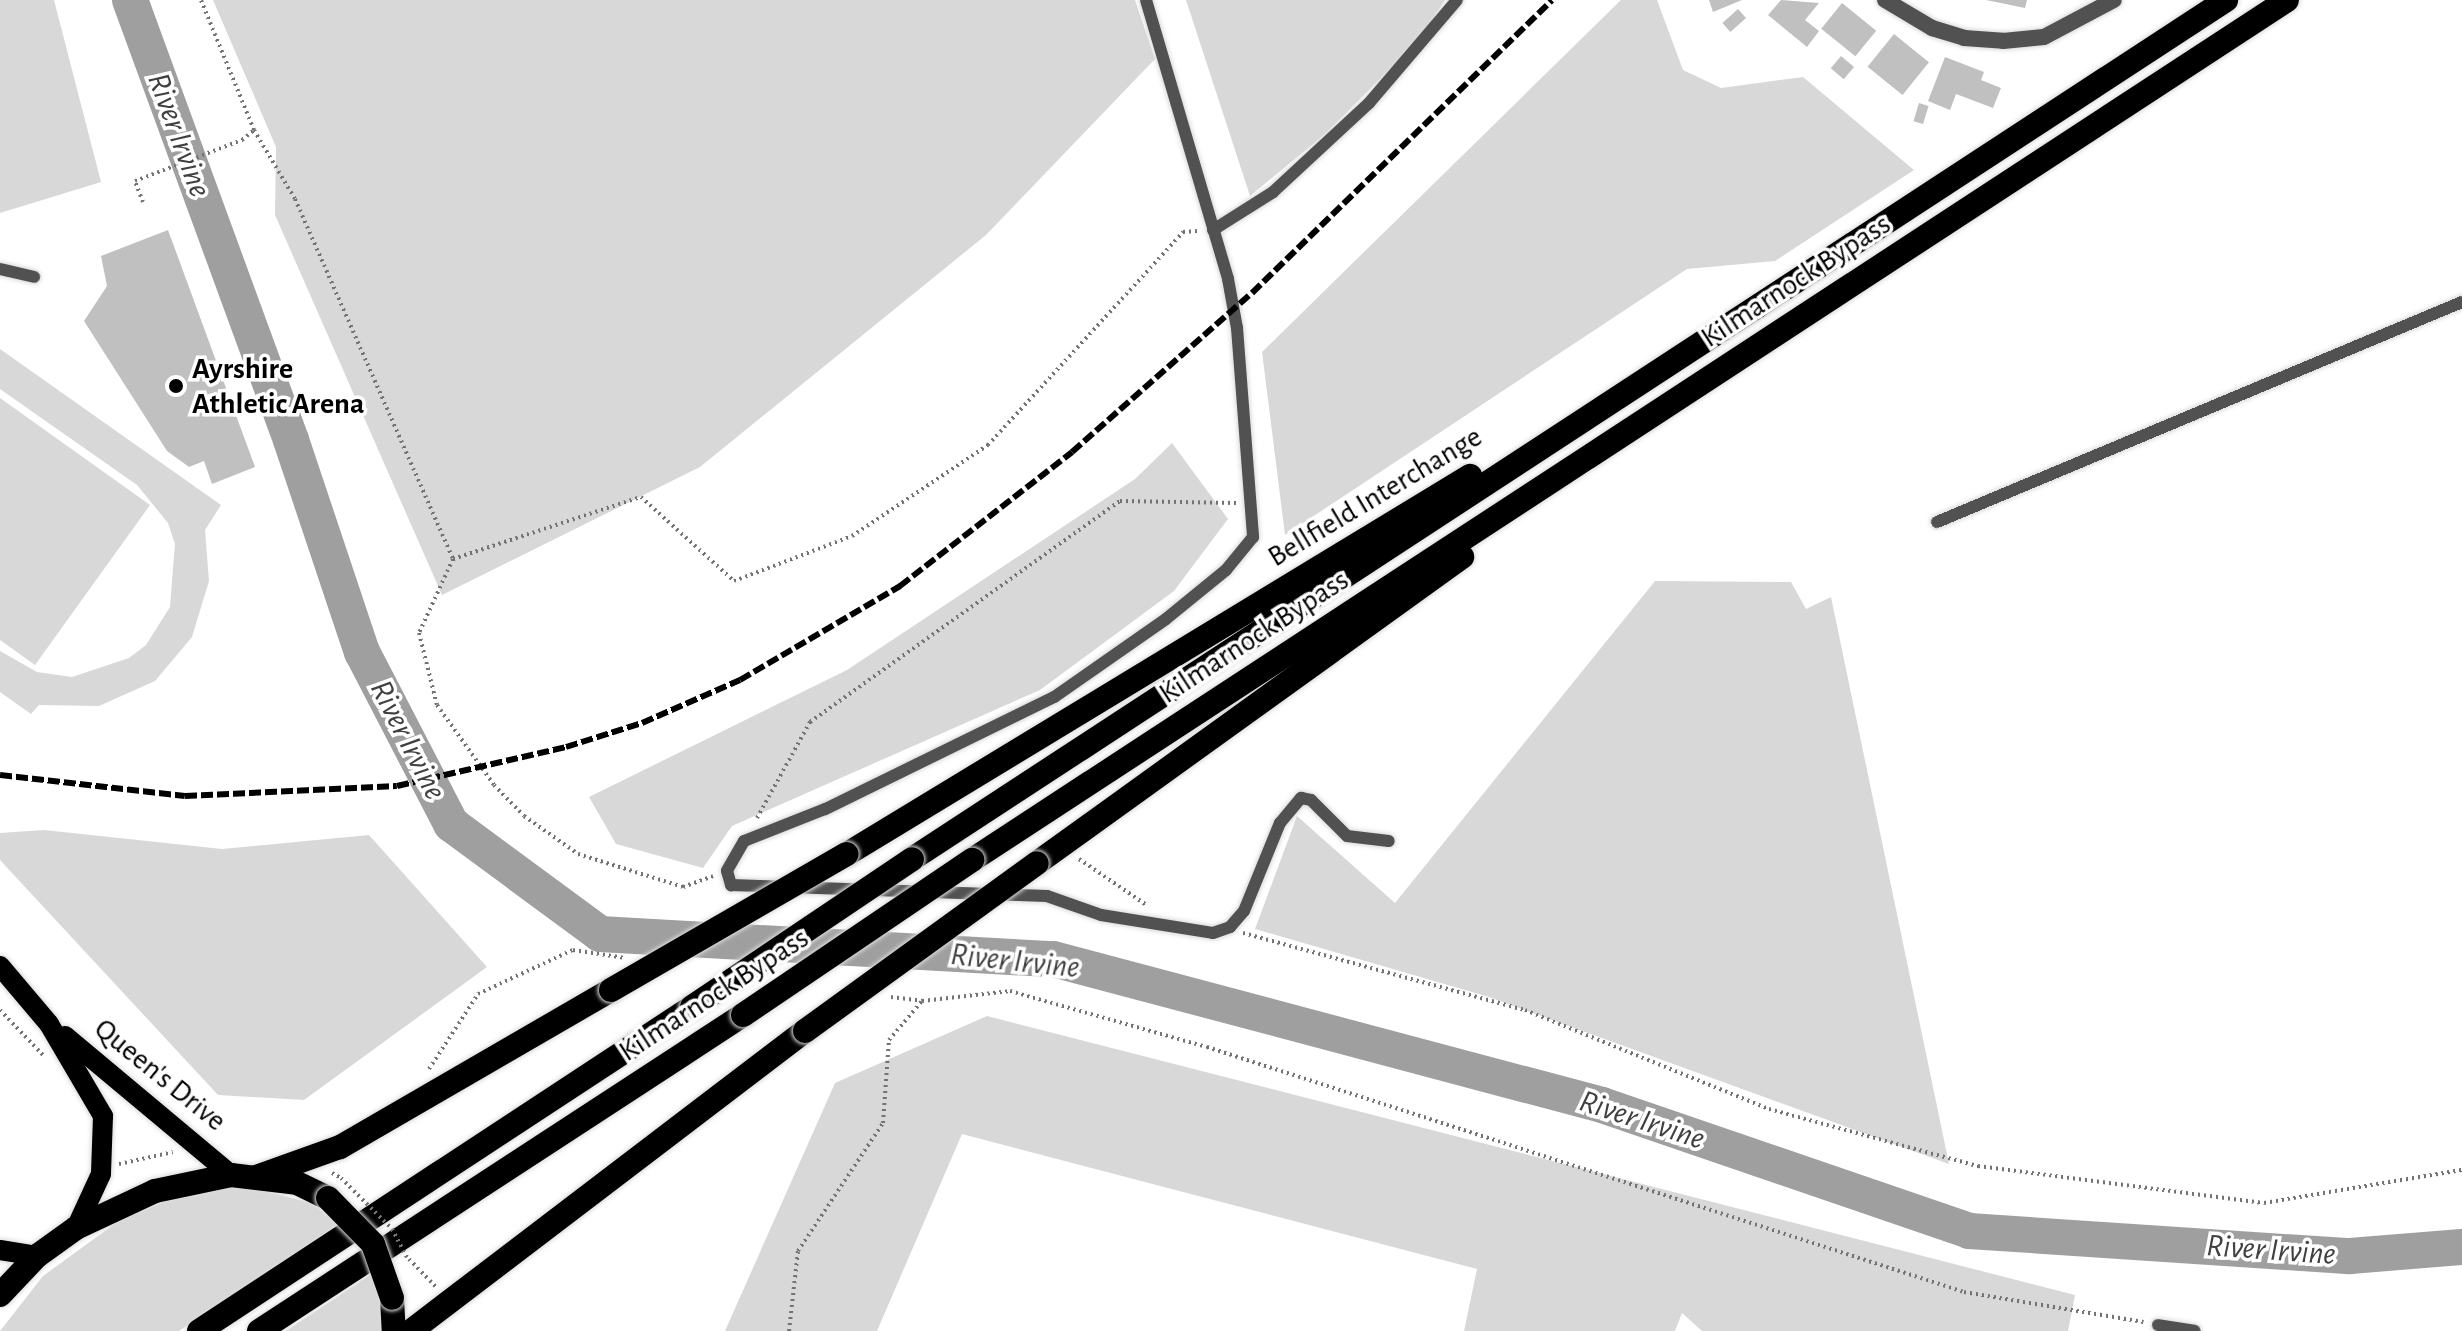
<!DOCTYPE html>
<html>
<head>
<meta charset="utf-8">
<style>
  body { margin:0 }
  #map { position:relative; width:2462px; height:1331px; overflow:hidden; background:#fff; font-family:"Alegreya Sans",sans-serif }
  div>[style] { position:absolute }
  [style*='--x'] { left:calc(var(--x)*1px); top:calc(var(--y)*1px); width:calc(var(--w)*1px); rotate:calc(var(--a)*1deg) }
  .green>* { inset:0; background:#d8d8d8 }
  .river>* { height:36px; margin:-18px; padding:0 18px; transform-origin:18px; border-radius:18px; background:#9f9f9f }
  .building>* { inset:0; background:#c0c0c0; transform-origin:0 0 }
  .path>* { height:4px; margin-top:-2px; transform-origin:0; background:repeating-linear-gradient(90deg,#737373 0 2px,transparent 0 6px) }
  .roads { filter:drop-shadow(0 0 2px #dbdbdb) drop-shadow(0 0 2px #dbdbdb) }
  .lane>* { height:12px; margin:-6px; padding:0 6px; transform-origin:6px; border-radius:6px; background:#515151 }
  .street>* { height:16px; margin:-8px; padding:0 8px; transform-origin:8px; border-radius:8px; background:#515151 }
  .primary>* { height:20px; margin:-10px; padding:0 10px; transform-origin:10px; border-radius:10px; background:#000 }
  .highway>* { height:24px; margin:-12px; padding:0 12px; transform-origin:12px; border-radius:12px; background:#000 }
  .rail>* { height:6px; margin-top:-3px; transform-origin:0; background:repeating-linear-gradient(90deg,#000 0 12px,transparent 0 16px) }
  .path-bridge>* { height:4px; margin-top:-2px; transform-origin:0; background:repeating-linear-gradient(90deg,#737373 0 2px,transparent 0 6px) }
  .bridges { filter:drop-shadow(0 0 2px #dbdbdb) drop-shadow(0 0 2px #dbdbdb) }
  .highway-bridge>* { height:24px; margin:-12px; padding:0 12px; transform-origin:12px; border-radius:12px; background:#000 }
  .dots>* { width:22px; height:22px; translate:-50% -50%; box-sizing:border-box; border:4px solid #fff; border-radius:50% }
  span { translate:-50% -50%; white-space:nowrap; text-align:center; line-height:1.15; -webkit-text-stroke:7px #fff; paint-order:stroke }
  .street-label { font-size:30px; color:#000 }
  .poi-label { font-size:30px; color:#000; font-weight:700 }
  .left { translate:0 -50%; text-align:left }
  .water-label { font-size:32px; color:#404040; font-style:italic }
</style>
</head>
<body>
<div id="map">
  <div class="green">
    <i style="clip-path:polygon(0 0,54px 0,101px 182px,0 213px)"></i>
    <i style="clip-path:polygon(213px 0,1135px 0,1155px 59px,986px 235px,700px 467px,442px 595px,275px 215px,276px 147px)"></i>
    <i style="clip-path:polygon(1186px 0,1445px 0,1418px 41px,1325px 134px,1250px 196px)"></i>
    <i style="clip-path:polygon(1621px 0,1657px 0,1683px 70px,1721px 88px,1803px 77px,1914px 170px,1775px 261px,1687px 269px,1285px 535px,1262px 352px)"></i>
    <i style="clip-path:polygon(0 349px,221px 505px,205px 530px,209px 581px,192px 637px,155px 681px,99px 706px,39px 705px,31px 714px,0 692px,0 651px,37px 672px,72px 677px,129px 658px,146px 645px,170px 607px,175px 544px,168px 523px,137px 485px,0 389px)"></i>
    <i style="clip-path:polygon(0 398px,150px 505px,35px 665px,0 640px)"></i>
    <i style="clip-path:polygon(1172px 443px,1228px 519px,1174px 591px,1040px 690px,732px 826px,703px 868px,616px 844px,589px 797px,847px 670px,1135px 479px)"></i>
    <i style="clip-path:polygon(1655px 581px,1791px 582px,1806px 609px,1831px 597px,1949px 1164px,1489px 997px,1255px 929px,1297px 816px,1395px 903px)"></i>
    <i style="clip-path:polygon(44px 830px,222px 849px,369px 835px,487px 967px,304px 1100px,218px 1095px,0 860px,0 833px)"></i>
    <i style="clip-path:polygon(987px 1016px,2075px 1295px,2068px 1331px,1702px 1331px,1682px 1313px,1675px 1331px,1464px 1331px,1477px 1269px,962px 1134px,877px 1331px,725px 1331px,835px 1083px)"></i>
    <i style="clip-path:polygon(246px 1186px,311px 1203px,339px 1224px,179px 1331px,0 1331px,43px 1276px,120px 1220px,186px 1193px)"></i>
    <i style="clip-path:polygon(373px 1273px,381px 1295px,382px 1331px,286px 1331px)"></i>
  </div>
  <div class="river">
    <i style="--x:130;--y:0;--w:469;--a:69.9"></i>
    <i style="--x:291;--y:440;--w:224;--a:71.5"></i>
    <i style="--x:362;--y:652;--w:194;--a:62.6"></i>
    <i style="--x:451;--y:824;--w:185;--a:36.4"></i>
    <i style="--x:600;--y:934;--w:454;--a:3.2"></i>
    <i style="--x:1053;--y:959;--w:568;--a:14.89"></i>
    <i style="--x:1602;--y:1105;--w:388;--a:18.9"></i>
    <i style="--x:1969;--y:1231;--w:382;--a:3.8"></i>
    <i style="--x:2350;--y:1256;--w:112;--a:-4.6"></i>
  </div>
  <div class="building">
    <i style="clip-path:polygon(1709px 0,1742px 0,1713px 12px)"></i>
    <i style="clip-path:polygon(1781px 0,1819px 3px,1805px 20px,1819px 31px,1807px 47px,1768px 15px)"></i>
    <i style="clip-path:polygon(1986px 0,2027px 0,2025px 8px)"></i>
    <i style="left:1842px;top:3px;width:44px;height:33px;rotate:39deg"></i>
    <i style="left:1738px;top:9px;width:12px;height:21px;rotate:48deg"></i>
    <i style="left:1894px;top:34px;width:45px;height:42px;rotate:39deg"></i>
    <i style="left:1841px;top:56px;width:17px;height:16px;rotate:40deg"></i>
    <i style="clip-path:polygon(1945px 57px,1984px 72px,1981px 80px,2001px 88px,1993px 108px,1956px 94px,1950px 110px,1928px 101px)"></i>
    <i style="left:1919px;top:103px;width:10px;height:19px;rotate:17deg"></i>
    <i style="clip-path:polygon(168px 230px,255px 467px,212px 484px,204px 461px,189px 467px,167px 451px,84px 321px,107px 286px,101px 256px)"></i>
  </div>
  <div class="path">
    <i style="--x:254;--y:130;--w:80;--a:59.3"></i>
    <i style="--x:295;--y:199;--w:393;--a:66.3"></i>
    <i style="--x:453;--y:559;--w:198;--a:-18.3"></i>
    <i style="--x:641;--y:497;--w:125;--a:42.1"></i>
    <i style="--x:734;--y:581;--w:126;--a:-20.9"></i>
    <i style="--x:852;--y:536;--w:164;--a:-33.8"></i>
    <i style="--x:988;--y:445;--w:289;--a:-47.5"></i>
    <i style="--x:1183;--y:232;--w:14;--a:-4"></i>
    <i style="--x:143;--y:202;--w:22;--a:-111"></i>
    <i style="--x:135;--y:181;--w:115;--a:-21"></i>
    <i style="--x:242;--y:140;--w:16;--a:-40"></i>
    <i style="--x:254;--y:130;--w:140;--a:-112.2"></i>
    <i style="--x:453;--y:559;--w:81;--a:114.7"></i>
    <i style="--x:419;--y:633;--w:74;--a:76"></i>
    <i style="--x:437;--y:705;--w:98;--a:54.5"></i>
    <i style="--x:494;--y:785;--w:43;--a:45.9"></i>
    <i style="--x:524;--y:816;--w:66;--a:35.1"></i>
    <i style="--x:578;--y:854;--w:110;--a:17.4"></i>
    <i style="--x:683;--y:887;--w:32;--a:-20"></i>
    <i style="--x:757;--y:818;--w:110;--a:-61.1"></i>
    <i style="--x:810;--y:722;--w:381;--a:-35.5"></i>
    <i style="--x:1120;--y:501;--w:116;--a:1"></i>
    <i style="--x:1079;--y:859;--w:83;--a:34.3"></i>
    <i style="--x:1243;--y:933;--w:292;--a:15.3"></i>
    <i style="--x:1525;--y:1010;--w:263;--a:22.1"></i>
    <i style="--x:1769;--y:1109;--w:217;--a:15.3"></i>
    <i style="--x:1978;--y:1166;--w:288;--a:7.4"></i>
    <i style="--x:2264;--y:1203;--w:201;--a:-9.5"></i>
    <i style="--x:891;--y:997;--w:31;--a:7"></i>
    <i style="--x:0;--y:1010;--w:62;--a:46.3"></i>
    <i style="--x:429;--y:1069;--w:90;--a:-56.8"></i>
    <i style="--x:478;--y:994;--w:105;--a:-24.9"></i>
    <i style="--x:573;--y:950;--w:53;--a:8.7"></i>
    <i style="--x:119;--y:1164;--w:55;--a:-12.5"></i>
    <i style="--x:332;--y:1173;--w:10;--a:29"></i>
    <i style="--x:409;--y:1259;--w:39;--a:46"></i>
    <i style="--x:789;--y:1331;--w:81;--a:-83.6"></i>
    <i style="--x:798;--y:1251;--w:154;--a:-56.4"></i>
    <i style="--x:883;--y:1123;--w:83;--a:-85.9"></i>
    <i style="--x:889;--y:1040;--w:51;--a:-49.8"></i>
    <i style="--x:922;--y:1001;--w:89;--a:-6.5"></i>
    <i style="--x:1010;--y:991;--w:205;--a:15.9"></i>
    <i style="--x:1207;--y:1047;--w:796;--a:17.93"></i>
    <i style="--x:1964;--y:1292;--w:182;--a:9.5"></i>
  </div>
  <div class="roads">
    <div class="lane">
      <i style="--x:1146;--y:0;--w:291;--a:73.6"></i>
      <i style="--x:1228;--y:279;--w:50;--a:79.6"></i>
      <i style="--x:1237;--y:328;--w:210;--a:85.6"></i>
      <i style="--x:1253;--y:537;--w:43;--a:129.3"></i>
      <i style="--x:1226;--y:570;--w:77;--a:140.8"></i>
      <i style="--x:1166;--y:619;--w:136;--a:145.1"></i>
      <i style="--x:1054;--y:697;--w:255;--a:153.9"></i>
      <i style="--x:825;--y:809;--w:87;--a:158.4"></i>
      <i style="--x:744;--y:841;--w:34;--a:120"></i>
      <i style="--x:727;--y:871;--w:15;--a:74"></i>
      <i style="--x:731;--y:885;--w:316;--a:2"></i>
      <i style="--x:1047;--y:896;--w:57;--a:19.4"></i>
      <i style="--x:1101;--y:915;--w:113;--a:9.1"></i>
      <i style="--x:1213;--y:933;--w:18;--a:-19"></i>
      <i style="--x:1230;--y:927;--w:21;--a:-49"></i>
      <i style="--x:1244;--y:911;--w:95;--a:-67.8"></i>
      <i style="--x:1280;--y:823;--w:33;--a:-50"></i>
      <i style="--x:1301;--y:798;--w:10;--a:11"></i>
      <i style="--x:1311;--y:800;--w:51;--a:45"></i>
      <i style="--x:1347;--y:836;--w:42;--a:6.8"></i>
      <i style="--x:1213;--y:230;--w:71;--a:-32.3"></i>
      <i style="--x:1273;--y:192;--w:131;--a:-42.8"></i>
      <i style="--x:1369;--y:103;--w:135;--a:-49.5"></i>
      <i style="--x:0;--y:269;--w:35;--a:13"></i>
      <i style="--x:1937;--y:522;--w:569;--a:-22.74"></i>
      <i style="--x:2158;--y:1325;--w:37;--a:9"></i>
    </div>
    <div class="street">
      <i style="--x:1885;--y:0;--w:55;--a:30.8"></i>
      <i style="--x:1932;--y:28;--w:34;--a:17"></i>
      <i style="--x:1964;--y:38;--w:39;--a:4"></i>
      <i style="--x:2003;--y:41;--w:41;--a:-5.6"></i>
      <i style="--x:2044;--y:37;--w:79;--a:-27.9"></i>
    </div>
    <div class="primary">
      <i style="--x:0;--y:966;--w:76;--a:49.8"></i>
      <i style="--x:49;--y:1024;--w:107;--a:59.6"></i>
      <i style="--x:103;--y:1116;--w:58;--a:92"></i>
      <i style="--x:101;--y:1174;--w:60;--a:114.8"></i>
      <i style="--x:65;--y:1036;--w:217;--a:39.9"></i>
      <i style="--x:0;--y:1250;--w:37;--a:9"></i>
    </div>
    <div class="highway">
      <i style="--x:847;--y:854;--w:729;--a:-31.25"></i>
      <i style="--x:912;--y:859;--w:1570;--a:-33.17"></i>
      <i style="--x:972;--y:860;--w:1571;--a:-33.18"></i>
      <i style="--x:1037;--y:863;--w:524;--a:-35.75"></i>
      <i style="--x:256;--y:1177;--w:89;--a:-19.7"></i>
      <i style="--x:340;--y:1147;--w:313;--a:-30.1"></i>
      <i style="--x:0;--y:1295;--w:54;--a:-46.5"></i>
      <i style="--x:37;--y:1256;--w:48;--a:-35.7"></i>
      <i style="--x:76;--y:1228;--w:87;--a:-25.1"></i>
      <i style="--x:155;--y:1191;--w:78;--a:-11.9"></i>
      <i style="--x:231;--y:1175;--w:66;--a:6.9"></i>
      <i style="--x:297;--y:1183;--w:34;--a:26"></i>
      <i style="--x:392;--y:1298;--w:33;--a:87"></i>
      <i style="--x:199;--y:1331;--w:590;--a:-33.31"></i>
      <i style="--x:259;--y:1331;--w:578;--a:-33.14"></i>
      <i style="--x:411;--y:1331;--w:495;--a:-37.3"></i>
    </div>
  </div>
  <div class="rail">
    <i style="--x:0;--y:775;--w:186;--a:6.5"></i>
    <i style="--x:185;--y:796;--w:212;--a:-2.7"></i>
    <i style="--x:397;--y:786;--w:173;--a:-13"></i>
    <i style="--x:566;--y:747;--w:80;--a:-17.5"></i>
    <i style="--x:642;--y:723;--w:107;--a:-23.7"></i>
    <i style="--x:740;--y:680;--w:186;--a:-30.4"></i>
    <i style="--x:900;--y:586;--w:218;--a:-37.9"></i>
    <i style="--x:1072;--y:452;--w:240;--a:-41.5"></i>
    <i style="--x:1252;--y:293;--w:419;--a:-44.3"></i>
  </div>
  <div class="path-bridge">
    <i style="--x:341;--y:1178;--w:72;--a:45"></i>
    <i style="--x:392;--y:1229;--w:32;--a:62"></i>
  </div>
  <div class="bridges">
    <div class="highway-bridge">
      <i style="--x:611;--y:990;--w:272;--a:-30"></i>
      <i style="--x:692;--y:1007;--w:265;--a:-33.9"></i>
      <i style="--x:743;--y:1015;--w:277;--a:-34.1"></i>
      <i style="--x:805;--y:1031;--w:286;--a:-35.9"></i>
      <i style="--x:328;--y:1198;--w:64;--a:45.6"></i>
      <i style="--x:373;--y:1244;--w:57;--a:70.6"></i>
    </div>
  </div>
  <div class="dots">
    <i style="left:176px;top:386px;background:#000"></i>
  </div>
  <div class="street-label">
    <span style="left:1796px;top:281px;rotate:-33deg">Kilmarnock Bypass</span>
    <span style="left:1375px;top:497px;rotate:-31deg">Bellfield Interchange</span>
    <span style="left:1254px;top:637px;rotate:-33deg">Kilmarnock Bypass</span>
    <span style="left:714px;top:995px;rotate:-33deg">Kilmarnock Bypass</span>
    <span style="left:160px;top:1075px;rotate:39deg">Queen's Drive</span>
  </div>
  <div class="poi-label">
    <span class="left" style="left:192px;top:386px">Ayrshire<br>Athletic Arena</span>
  </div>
  <div class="water-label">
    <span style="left:179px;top:135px;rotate:70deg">River Irvine</span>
    <span style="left:408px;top:740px;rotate:63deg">River Irvine</span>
    <span style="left:1015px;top:961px;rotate:6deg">River Irvine</span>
    <span style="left:1642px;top:1120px;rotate:18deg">River Irvine</span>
    <span style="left:2271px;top:1250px;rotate:4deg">River Irvine</span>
  </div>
</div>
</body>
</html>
